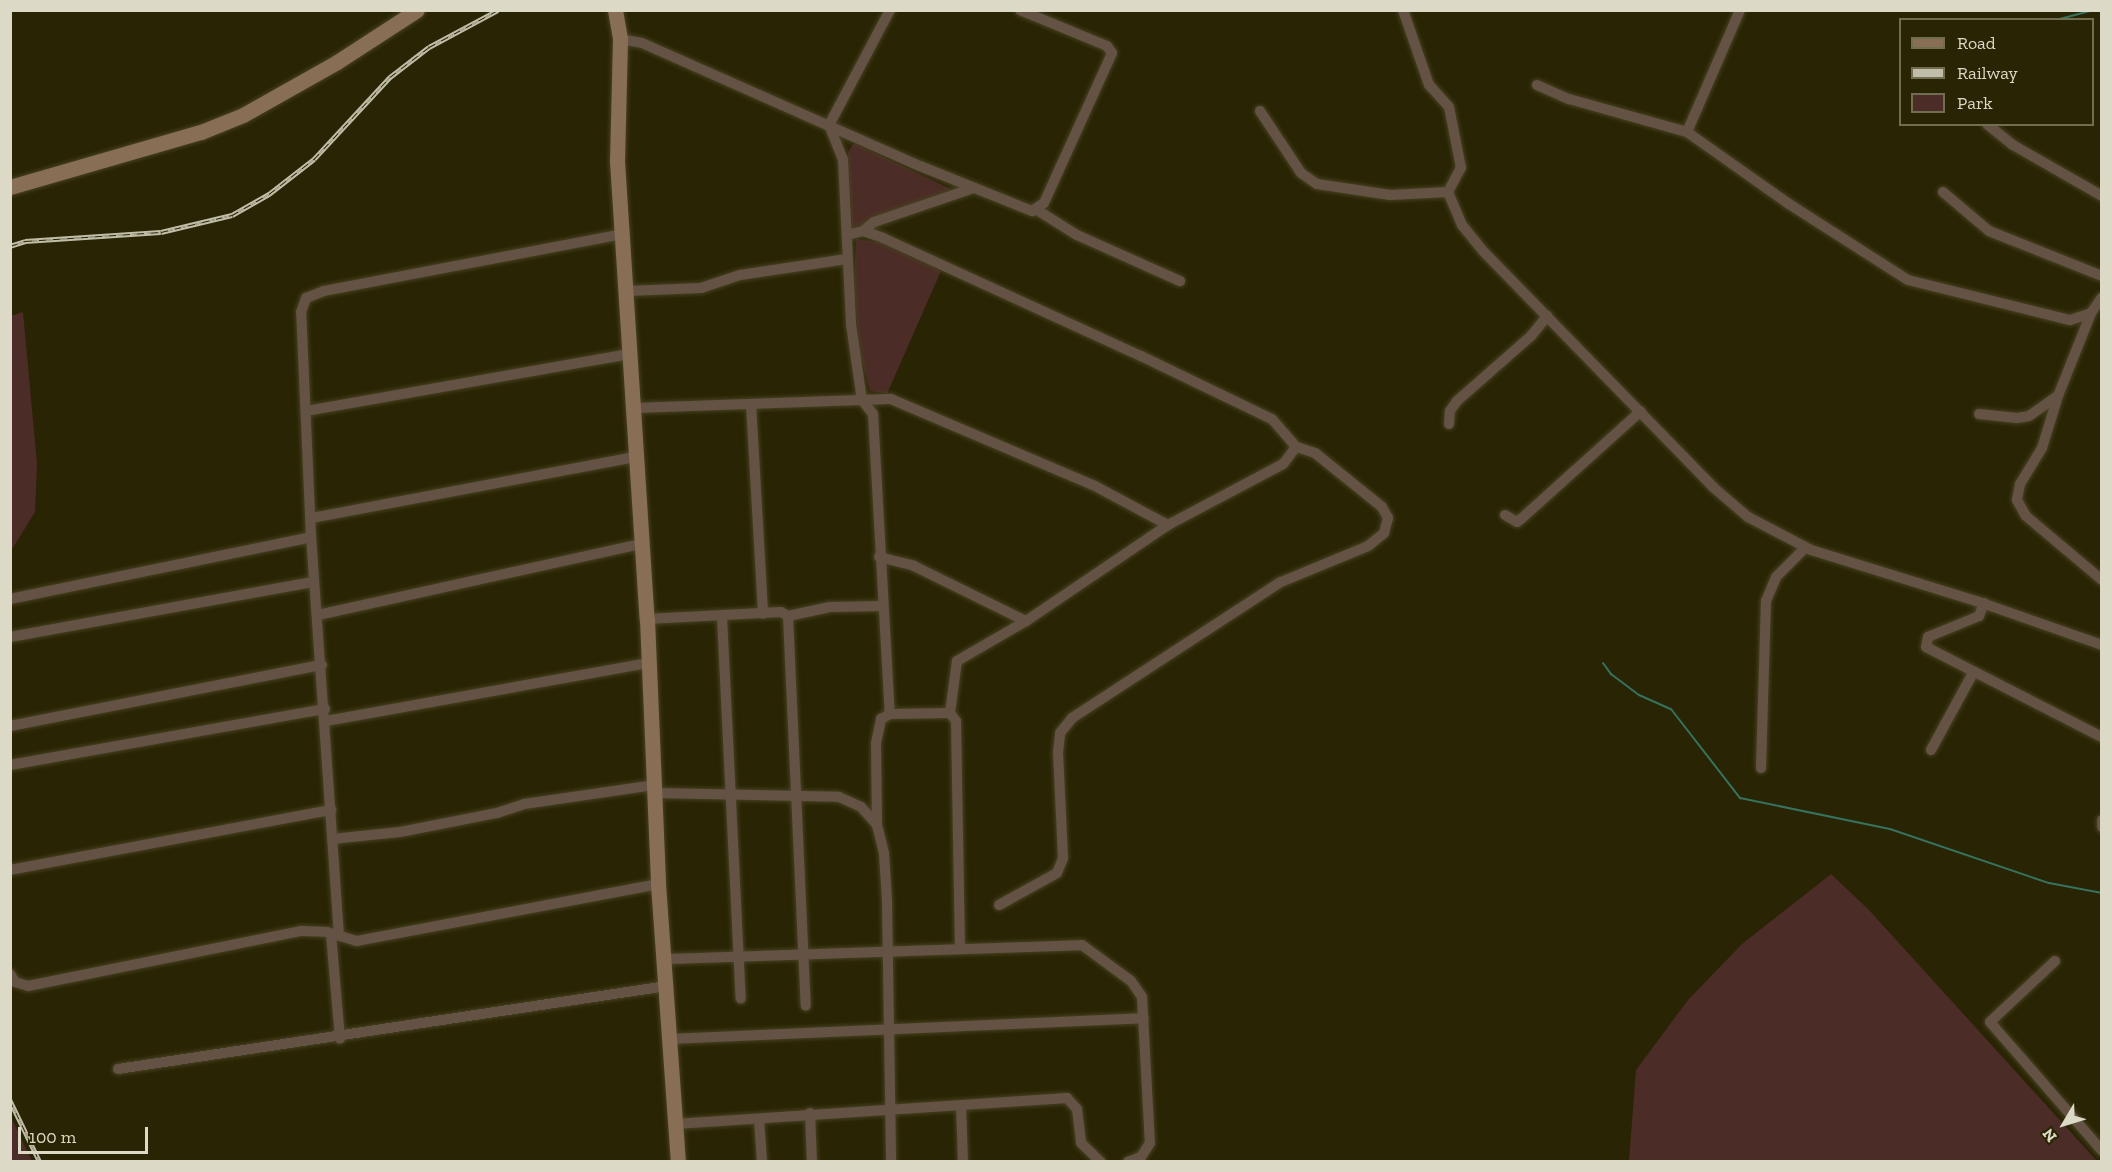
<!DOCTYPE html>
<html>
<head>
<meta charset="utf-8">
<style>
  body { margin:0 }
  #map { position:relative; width:2112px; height:1172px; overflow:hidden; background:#292403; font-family:"Zilla Slab",serif }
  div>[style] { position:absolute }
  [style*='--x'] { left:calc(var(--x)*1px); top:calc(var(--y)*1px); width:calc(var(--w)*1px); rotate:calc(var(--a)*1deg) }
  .green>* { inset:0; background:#4c2c26 }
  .stream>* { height:2px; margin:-1px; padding:0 1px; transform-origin:1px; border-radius:1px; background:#35735f }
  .roads { filter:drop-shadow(0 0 2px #464122) drop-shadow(0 0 2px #464122) }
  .street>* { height:10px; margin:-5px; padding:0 5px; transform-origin:5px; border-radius:5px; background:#645344 }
  .secondary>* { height:15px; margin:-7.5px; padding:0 7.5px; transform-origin:7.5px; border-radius:7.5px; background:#886e55 }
  .rail>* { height:4.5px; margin-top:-2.25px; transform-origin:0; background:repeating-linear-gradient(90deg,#292403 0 7px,#c0bea8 0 14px); box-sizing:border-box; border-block:2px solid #c0bea8 }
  span { translate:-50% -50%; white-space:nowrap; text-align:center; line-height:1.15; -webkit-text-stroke:5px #292403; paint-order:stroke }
  .frame { position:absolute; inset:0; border:12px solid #dcdac7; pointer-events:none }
  .legend { position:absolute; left:1899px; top:18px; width:195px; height:108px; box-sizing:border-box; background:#292403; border:2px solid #716d51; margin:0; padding:8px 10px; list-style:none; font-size:18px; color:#dcdac7 }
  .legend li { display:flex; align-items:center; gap:12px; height:30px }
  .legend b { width:30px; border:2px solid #716d51 }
  .north { position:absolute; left:2034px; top:1094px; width:60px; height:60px; -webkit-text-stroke:4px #292403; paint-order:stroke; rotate:232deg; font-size:16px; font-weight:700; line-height:24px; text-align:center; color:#dcdac7 }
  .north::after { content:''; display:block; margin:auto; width:21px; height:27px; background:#dcdac7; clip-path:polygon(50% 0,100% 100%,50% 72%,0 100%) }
  .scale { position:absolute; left:18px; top:1127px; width:130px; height:27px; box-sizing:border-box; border:3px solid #dcdac7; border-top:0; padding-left:8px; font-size:18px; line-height:21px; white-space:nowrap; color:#dcdac7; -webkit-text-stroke:4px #292403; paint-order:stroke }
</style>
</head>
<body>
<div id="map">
  <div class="green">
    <i style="clip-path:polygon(854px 143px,955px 191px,852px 229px,848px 152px)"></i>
    <i style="clip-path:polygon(856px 239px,879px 242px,941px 271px,887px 394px,870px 391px,859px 350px,854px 283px)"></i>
    <i style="clip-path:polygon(23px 312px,37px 464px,35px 512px,11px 551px,11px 316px)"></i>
    <i style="clip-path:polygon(1831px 874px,1869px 910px,2097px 1161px,1629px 1161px,1636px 1070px,1688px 1000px,1742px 944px)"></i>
    <i style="clip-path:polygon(10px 1117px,12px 1119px,32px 1161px,11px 1161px)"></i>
  </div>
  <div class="stream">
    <i style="--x:2056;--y:20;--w:38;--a:-15"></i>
    <i style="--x:1603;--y:663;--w:14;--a:54"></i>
    <i style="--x:1611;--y:674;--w:35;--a:37"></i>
    <i style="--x:1639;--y:695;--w:35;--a:24"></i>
    <i style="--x:1671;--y:709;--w:113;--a:52.2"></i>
    <i style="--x:1740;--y:798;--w:153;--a:11.7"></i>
    <i style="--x:1890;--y:829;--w:168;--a:18.8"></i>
    <i style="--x:2049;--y:883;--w:54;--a:10.7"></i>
  </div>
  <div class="roads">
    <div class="street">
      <i style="--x:890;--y:10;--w:130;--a:117.9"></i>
      <i style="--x:829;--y:125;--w:37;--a:68"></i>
      <i style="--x:843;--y:159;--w:165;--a:87.2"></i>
      <i style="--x:851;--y:324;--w:77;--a:81.8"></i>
      <i style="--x:862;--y:400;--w:18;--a:52"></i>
      <i style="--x:873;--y:414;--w:300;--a:86.8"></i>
      <i style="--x:620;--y:39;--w:22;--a:10"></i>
      <i style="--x:642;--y:43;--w:304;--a:23.9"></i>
      <i style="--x:920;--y:166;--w:121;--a:21.9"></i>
      <i style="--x:1032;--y:211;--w:14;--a:-34"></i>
      <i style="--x:1044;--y:203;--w:165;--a:-65.6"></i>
      <i style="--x:1112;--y:53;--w:9;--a:-126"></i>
      <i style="--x:1107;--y:46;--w:94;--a:-157.5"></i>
      <i style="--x:1537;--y:85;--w:35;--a:24"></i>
      <i style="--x:1569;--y:99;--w:123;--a:15.6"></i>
      <i style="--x:1687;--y:132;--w:125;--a:35.2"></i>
      <i style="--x:1789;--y:204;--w:141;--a:32.6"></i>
      <i style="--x:1908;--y:280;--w:167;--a:13.9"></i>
      <i style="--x:2070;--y:320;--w:22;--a:-18"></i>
      <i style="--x:2091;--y:313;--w:19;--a:-55"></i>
      <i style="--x:1260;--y:111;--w:74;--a:56.5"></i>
      <i style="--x:1301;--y:173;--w:19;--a:35"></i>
      <i style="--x:1317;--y:184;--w:74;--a:8.6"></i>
      <i style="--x:1390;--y:195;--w:58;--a:-3"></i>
      <i style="--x:1448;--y:192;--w:27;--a:-62"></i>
      <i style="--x:1461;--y:168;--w:62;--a:-101.1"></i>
      <i style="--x:1449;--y:107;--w:30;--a:-132"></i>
      <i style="--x:1429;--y:85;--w:79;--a:-109.1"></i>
      <i style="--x:1987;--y:124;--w:33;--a:39"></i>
      <i style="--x:2013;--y:145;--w:103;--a:29.8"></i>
      <i style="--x:1687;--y:132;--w:133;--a:-66.5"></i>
      <i style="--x:1448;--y:192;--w:36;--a:67"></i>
      <i style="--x:1462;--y:225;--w:33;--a:51"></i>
      <i style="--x:1483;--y:251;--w:330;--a:45.7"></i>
      <i style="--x:1713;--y:487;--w:46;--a:40.6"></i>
      <i style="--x:1748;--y:517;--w:71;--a:27.6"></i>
      <i style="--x:1811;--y:550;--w:182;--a:17.2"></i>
      <i style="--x:1985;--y:604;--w:124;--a:19.3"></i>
      <i style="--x:1943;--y:192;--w:60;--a:40.3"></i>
      <i style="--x:1989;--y:231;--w:122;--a:21.7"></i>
      <i style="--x:1037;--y:210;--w:47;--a:32"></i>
      <i style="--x:1077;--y:235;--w:113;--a:24.1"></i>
      <i style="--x:863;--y:231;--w:14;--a:-39"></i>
      <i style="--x:874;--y:222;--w:106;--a:-18.8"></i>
      <i style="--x:847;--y:235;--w:16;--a:-14"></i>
      <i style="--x:863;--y:231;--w:21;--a:19"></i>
      <i style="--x:883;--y:238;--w:284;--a:24.6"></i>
      <i style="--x:1141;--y:356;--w:145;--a:25.7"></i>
      <i style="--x:1272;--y:419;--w:37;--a:49"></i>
      <i style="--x:1296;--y:447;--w:21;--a:127"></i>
      <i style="--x:1283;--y:464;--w:130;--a:152.1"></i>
      <i style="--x:1168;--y:525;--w:171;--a:145.9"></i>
      <i style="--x:1026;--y:621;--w:80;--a:149.9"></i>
      <i style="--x:957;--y:661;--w:52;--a:97.7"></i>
      <i style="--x:627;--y:291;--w:74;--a:-2.3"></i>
      <i style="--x:701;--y:288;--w:41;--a:-18.4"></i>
      <i style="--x:740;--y:275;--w:108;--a:-8.5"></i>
      <i style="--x:2058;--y:396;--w:54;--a:107.1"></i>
      <i style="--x:2042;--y:448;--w:42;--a:121.4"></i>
      <i style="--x:2020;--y:484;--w:16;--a:101"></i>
      <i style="--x:2017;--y:500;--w:18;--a:61"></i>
      <i style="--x:2026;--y:516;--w:99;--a:40.1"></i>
      <i style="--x:751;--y:404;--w:210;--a:86.7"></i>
      <i style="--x:632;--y:408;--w:259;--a:-2"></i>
      <i style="--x:891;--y:399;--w:220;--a:23.1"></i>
      <i style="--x:1093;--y:485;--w:85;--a:28.1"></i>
      <i style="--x:306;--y:411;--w:329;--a:-10"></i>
      <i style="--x:1979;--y:414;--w:38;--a:6"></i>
      <i style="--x:2017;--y:418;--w:12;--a:-9"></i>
      <i style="--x:2029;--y:416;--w:35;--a:-35"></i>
      <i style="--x:2058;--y:396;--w:89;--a:-68.3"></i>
      <i style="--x:1449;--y:424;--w:13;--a:-86"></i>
      <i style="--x:1450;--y:411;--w:12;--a:-55"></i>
      <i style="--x:1457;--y:401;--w:98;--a:-41.3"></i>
      <i style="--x:1531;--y:336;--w:26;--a:-51"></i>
      <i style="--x:1505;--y:515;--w:14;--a:30"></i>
      <i style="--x:1517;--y:522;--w:5;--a:-37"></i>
      <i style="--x:1521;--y:519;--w:161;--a:-42"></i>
      <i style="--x:312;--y:518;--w:329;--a:-10.7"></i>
      <i style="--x:879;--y:557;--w:36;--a:14"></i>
      <i style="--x:914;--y:566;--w:125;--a:26.2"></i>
      <i style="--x:10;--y:599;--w:307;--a:-11.6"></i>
      <i style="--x:1984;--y:603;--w:14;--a:111"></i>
      <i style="--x:1979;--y:616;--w:55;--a:157.6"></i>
      <i style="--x:1928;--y:637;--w:10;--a:101"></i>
      <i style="--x:1926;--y:647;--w:198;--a:27.1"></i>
      <i style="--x:318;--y:615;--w:331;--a:-12.4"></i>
      <i style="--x:788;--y:616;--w:43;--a:-12.1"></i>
      <i style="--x:830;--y:607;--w:53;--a:-1.1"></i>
      <i style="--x:722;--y:617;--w:382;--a:87.2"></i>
      <i style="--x:647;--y:619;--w:134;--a:-3"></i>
      <i style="--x:781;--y:612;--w:8;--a:30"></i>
      <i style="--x:788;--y:616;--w:390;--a:87.4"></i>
      <i style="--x:10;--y:637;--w:309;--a:-10.3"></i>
      <i style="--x:326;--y:721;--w:328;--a:-10.2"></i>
      <i style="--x:10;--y:726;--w:318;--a:-11.1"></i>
      <i style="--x:1931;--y:750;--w:88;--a:-61.4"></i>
      <i style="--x:10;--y:765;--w:320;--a:-10.1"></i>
      <i style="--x:1761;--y:768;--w:167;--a:-88.3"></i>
      <i style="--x:1766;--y:601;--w:26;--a:-67"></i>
      <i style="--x:1776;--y:577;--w:41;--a:-45"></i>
      <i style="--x:655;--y:793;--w:184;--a:1.2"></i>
      <i style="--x:839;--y:797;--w:24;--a:24"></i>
      <i style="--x:861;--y:807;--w:24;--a:48"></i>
      <i style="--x:877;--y:825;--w:30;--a:76"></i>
      <i style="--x:884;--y:854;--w:47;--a:86.3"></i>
      <i style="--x:887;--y:901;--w:261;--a:89.1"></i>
      <i style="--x:2102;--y:820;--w:7;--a:90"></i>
      <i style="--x:877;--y:825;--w:82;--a:-90.7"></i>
      <i style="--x:876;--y:743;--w:25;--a:-78"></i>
      <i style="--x:881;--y:719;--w:10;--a:-29"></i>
      <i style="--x:890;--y:714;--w:60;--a:-1"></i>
      <i style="--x:950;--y:713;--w:10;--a:53"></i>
      <i style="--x:956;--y:721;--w:227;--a:89"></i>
      <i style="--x:332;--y:839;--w:68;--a:-5.9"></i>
      <i style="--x:400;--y:832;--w:99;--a:-11.1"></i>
      <i style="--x:497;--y:813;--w:28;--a:-18"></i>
      <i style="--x:524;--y:804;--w:131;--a:-8.3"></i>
      <i style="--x:10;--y:870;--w:327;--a:-10.6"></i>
      <i style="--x:999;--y:905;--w:66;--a:-28.9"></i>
      <i style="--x:1057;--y:873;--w:16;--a:-68"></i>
      <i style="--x:1063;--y:858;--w:105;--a:-92.7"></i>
      <i style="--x:1058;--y:753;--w:20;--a:-84"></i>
      <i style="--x:1060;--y:733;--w:19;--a:-51"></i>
      <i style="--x:1072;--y:718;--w:249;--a:-33.1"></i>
      <i style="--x:1281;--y:582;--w:94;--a:-22.5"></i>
      <i style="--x:1368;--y:546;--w:21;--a:-39"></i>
      <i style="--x:1384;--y:533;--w:16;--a:-75"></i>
      <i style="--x:1388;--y:518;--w:13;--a:-119"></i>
      <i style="--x:1382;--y:507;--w:86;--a:-141.1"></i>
      <i style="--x:1315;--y:453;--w:20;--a:-162"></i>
      <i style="--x:331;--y:934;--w:105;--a:85.1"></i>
      <i style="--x:339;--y:936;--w:400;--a:-94"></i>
      <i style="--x:311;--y:537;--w:225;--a:-92.5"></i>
      <i style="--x:301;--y:312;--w:15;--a:-70"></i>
      <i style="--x:306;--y:298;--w:19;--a:-21"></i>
      <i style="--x:324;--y:291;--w:304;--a:-10.8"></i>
      <i style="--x:666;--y:959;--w:416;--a:-1.9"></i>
      <i style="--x:1082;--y:945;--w:61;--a:36.3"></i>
      <i style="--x:1131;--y:981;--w:19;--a:55"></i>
      <i style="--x:1142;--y:997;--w:146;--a:86.9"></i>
      <i style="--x:1150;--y:1143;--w:17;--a:123"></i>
      <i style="--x:1141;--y:1157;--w:14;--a:159"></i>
      <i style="--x:2055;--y:961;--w:89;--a:136.8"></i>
      <i style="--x:1990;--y:1022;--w:171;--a:49"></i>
      <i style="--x:10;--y:974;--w:9;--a:58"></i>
      <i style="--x:15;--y:982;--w:14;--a:17"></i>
      <i style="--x:28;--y:986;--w:279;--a:-11.4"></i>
      <i style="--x:302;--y:931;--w:25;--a:2"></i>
      <i style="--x:327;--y:932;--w:31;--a:17"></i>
      <i style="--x:357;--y:941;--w:306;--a:-10.7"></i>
      <i style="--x:669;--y:1039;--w:475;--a:-2.5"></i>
      <i style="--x:118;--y:1069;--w:555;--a:-8.6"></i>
      <i style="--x:961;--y:1105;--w:57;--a:88"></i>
      <i style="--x:810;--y:1113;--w:49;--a:87.7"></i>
      <i style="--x:759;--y:1119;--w:43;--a:86"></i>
      <i style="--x:675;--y:1124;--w:393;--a:-3.8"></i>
      <i style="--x:1067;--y:1098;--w:15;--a:48"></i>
      <i style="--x:1077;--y:1109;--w:34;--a:83"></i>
      <i style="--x:1081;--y:1143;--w:28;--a:44"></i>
    </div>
    <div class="secondary">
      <i style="--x:615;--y:10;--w:29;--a:80"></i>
      <i style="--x:620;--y:39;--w:122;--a:91.4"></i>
      <i style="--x:617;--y:161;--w:459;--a:86.3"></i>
      <i style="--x:647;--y:619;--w:265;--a:87.6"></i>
      <i style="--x:658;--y:884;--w:279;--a:85.9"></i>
      <i style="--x:10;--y:187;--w:199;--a:-16.1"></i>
      <i style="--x:201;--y:132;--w:45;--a:-22"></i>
      <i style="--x:243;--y:115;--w:108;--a:-29.4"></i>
      <i style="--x:337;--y:62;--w:95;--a:-33"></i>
    </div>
  </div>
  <div class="rail">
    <i style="--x:10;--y:246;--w:16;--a:-18"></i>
    <i style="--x:25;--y:241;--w:136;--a:-3.8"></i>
    <i style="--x:161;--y:232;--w:73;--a:-13.5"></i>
    <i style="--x:232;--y:215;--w:43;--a:-29.6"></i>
    <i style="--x:269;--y:194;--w:57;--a:-37.9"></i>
    <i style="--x:314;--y:159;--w:112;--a:-47.2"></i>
    <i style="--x:390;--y:77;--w:49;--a:-37.6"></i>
    <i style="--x:429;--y:47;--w:78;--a:-28.2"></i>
    <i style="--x:10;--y:1100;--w:69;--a:64.2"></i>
  </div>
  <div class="frame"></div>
  <ul class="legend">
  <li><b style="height:8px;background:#886e55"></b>Road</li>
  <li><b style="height:8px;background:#c0bea8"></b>Railway</li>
  <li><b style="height:16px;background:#4c2c26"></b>Park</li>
  </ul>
  <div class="north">N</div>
  <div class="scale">100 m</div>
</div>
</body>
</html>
